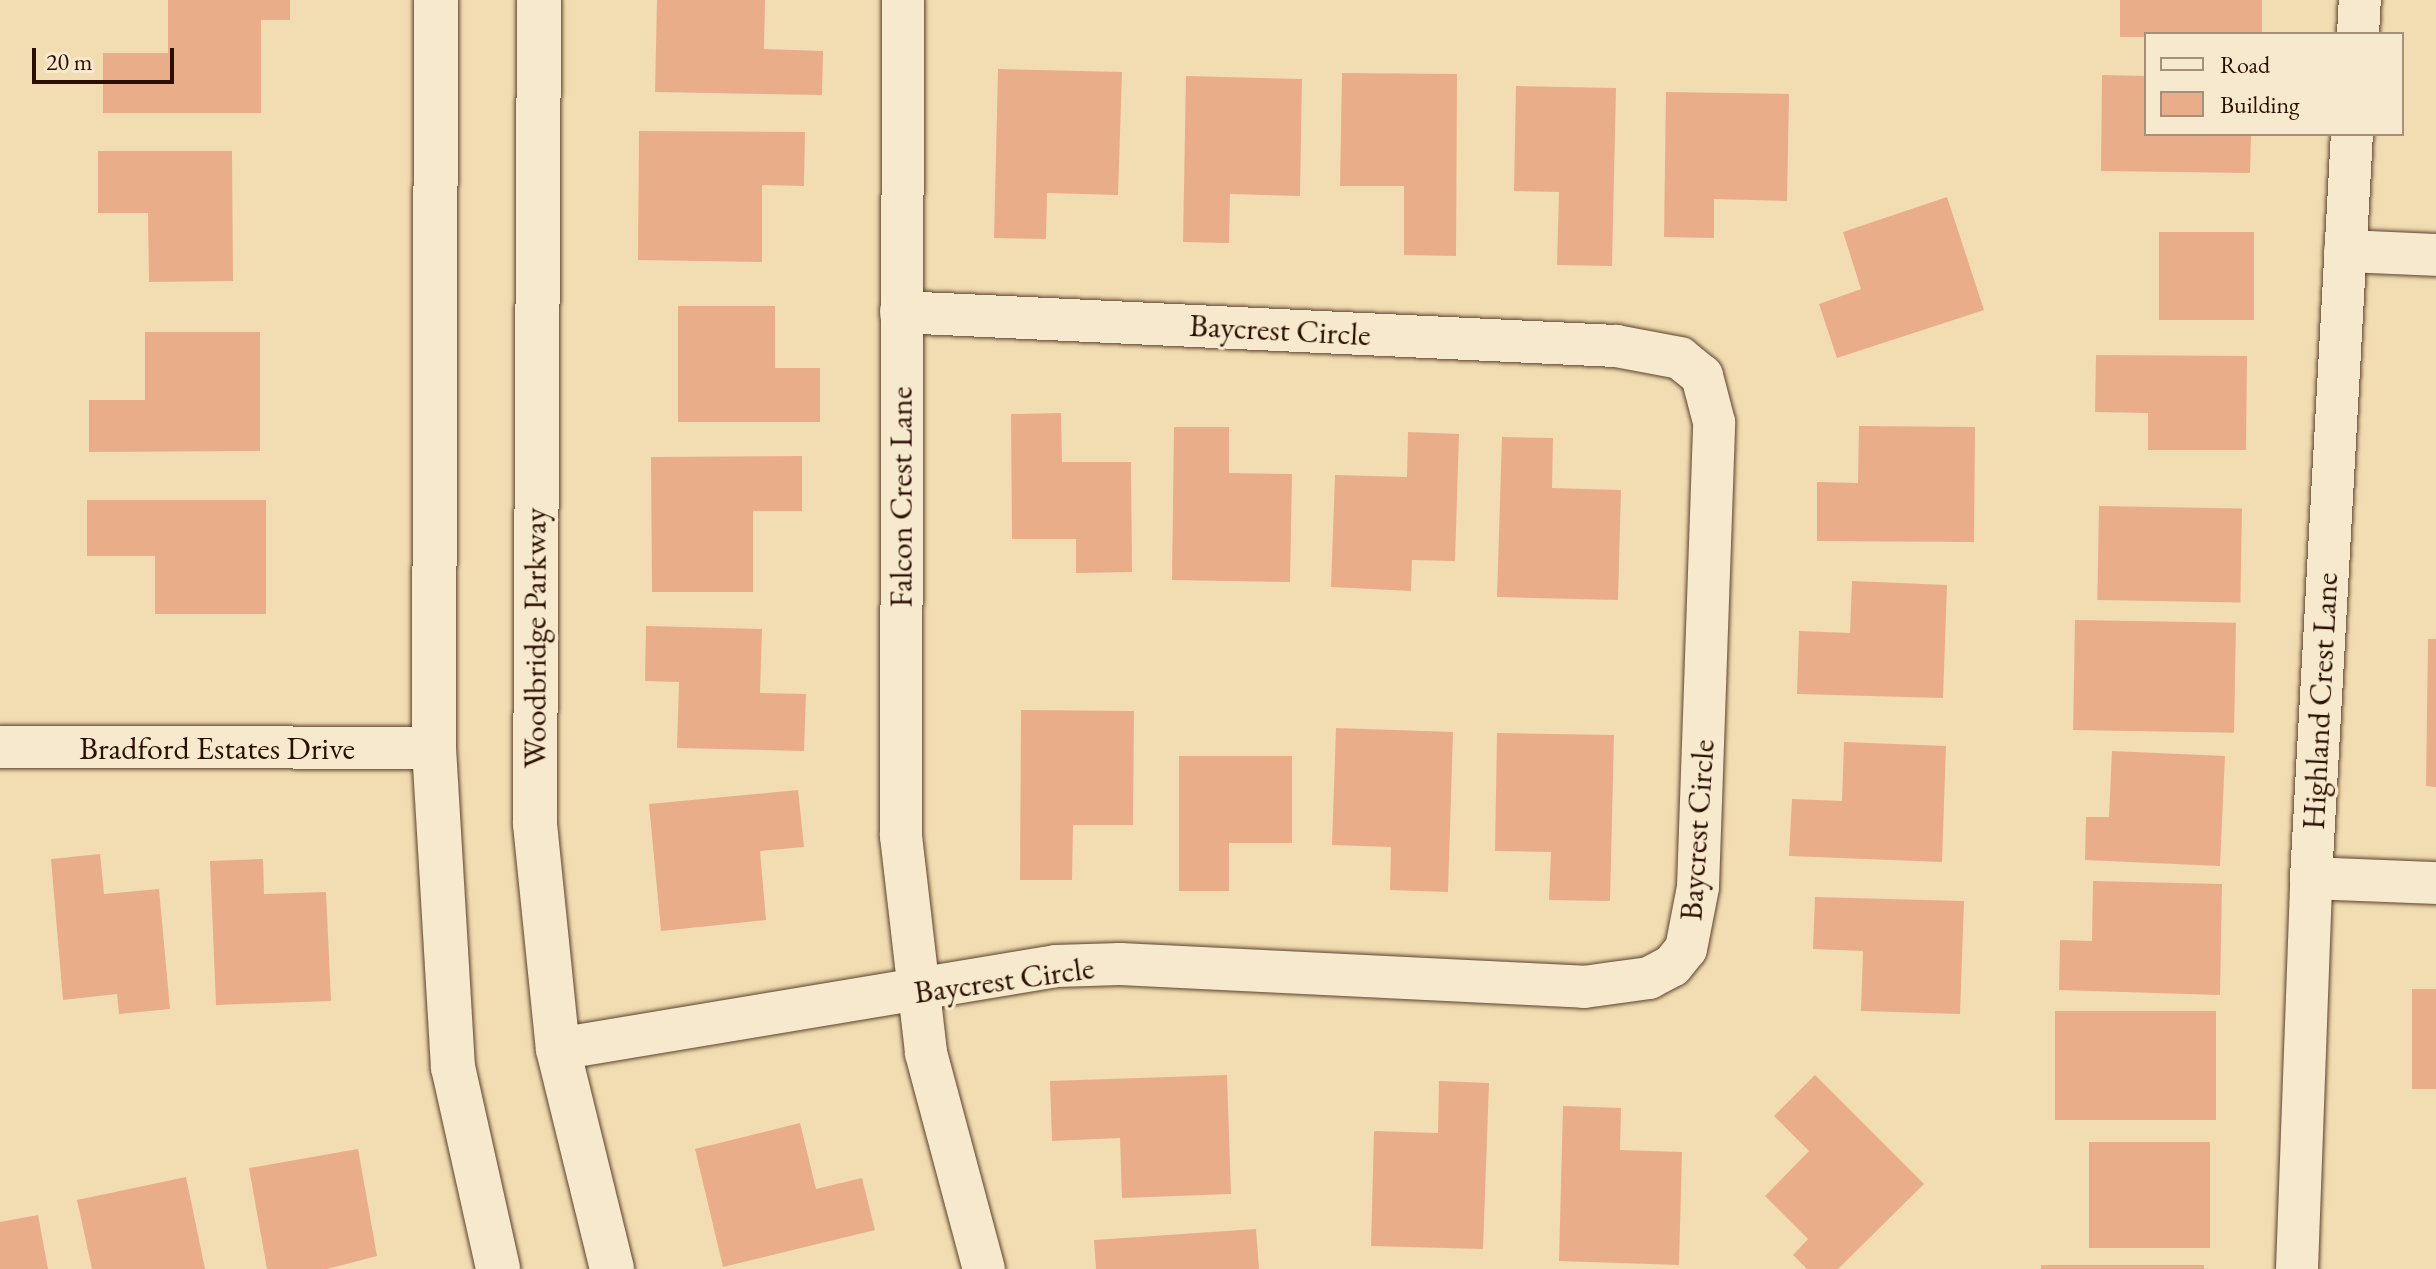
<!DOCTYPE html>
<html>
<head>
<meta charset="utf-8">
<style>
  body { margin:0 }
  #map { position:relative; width:2436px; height:1269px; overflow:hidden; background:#f2ddb2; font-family:"EB Garamond",serif }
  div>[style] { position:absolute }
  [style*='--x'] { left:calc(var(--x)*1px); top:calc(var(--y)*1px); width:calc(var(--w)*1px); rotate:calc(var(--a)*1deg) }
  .building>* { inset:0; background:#eaad89; transform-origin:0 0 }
  .roads { filter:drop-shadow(0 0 2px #5c422c) drop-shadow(0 0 2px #5c422c) }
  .street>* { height:42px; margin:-21px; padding:0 21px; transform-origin:21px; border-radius:21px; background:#f7e9cd }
  .secondary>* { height:44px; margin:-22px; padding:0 22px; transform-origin:22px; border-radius:22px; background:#f7e9cd }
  span { translate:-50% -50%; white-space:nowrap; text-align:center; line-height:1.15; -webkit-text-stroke:7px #f7e9cd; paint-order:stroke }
  .street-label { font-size:32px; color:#2a0e00 }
  .legend { position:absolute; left:2144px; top:32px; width:260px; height:104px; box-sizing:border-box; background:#f7e9cd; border:2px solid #a5917b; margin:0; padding:10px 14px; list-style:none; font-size:24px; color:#2a0e00 }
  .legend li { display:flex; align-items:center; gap:16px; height:40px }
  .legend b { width:40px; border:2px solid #a5917b }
  .scale { position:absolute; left:32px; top:48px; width:142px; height:36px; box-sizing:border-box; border:4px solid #2a0e00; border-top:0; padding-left:10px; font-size:24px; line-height:28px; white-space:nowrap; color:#2a0e00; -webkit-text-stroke:6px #f7e9cd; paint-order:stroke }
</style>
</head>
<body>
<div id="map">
  <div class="building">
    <i style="clip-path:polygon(168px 0,290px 0,290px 20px,261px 20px,261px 113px,103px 113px,103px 53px,168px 53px)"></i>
    <i style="clip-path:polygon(657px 0,765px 0,764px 49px,823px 51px,822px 95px,655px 92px)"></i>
    <i style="left:2120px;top:0;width:142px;height:37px"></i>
    <i style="clip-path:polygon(998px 69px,1122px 72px,1118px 195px,1047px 193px,1046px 239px,994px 238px)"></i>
    <i style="clip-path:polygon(1342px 73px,1457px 74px,1456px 256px,1404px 255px,1404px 186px,1340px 186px)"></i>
    <i style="clip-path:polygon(2102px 75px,2146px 76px,2146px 134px,2251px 134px,2250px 173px,2101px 171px)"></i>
    <i style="clip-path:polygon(1186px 76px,1302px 79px,1300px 196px,1230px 194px,1229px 243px,1183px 242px)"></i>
    <i style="clip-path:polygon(1516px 86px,1616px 88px,1612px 266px,1557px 265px,1559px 192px,1514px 191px)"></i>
    <i style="clip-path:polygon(1666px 92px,1789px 94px,1787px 201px,1714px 199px,1714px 238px,1664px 237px)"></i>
    <i style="clip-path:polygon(639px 131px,805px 132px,804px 186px,762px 185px,762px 262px,638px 260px)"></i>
    <i style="clip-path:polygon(98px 151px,232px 151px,233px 281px,149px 282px,148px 213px,98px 213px)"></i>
    <i style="clip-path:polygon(1947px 197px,1984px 310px,1837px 358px,1819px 304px,1861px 289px,1843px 232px)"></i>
    <i style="left:2159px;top:232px;width:95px;height:88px"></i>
    <i style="clip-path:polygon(678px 306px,775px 306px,775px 368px,820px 368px,820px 422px,678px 422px)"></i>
    <i style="clip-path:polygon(145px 332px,260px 332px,260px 451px,89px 452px,89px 400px,145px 400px)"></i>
    <i style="clip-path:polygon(2096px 355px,2247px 356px,2246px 450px,2148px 450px,2148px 413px,2095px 412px)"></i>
    <i style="clip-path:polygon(1061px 413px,1062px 462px,1131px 462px,1132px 572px,1076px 573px,1076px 539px,1012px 539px,1011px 414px)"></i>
    <i style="clip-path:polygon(1859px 426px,1975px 427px,1974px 542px,1817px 541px,1817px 482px,1858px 483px)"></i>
    <i style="clip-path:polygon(1174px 427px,1229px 427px,1229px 473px,1292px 474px,1290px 582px,1172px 580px)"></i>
    <i style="clip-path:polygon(1408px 432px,1459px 434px,1455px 561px,1412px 560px,1411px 591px,1331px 587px,1335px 475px,1407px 477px)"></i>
    <i style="clip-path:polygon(1502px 437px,1553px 438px,1552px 488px,1621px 490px,1618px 600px,1497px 597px)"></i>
    <i style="clip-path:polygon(802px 456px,802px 511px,753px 511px,753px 592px,652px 592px,651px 457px)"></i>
    <i style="clip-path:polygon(87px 500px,266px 500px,266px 614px,155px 614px,155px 556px,87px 556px)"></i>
    <i style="left:2099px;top:506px;width:143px;height:94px;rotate:1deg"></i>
    <i style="clip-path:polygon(1852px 581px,1947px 585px,1943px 698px,1797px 694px,1799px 631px,1850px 633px)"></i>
    <i style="left:2075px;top:620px;width:161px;height:110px;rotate:1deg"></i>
    <i style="clip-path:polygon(646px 626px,762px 629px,760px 693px,806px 694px,804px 751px,677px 748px,679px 682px,645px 681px)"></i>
    <i style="clip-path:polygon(2428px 639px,2436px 639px,2436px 787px,2426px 786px)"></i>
    <i style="clip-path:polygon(1021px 710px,1134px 711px,1133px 825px,1073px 825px,1072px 880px,1020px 880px)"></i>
    <i style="clip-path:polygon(1336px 728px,1453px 732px,1448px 892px,1390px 890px,1391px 847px,1332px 845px)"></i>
    <i style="clip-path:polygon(1497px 733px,1614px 735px,1610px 901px,1549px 900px,1551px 852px,1495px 851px)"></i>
    <i style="clip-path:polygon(1844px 742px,1946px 746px,1942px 862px,1789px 856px,1792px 799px,1842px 801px)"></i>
    <i style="clip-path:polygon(2112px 751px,2225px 756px,2220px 866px,2085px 860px,2086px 817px,2109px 817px)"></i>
    <i style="clip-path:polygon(1179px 756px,1292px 756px,1292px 843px,1229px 843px,1229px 891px,1179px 891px)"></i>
    <i style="clip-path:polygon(798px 790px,804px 847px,760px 851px,766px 920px,661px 931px,649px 804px)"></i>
    <i style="clip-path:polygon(100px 854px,104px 894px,159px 889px,170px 1009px,119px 1014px,117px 994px,63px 1000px,51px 859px)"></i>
    <i style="clip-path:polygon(263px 859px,264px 894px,326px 892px,331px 1001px,216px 1005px,210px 861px)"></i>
    <i style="clip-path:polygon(2093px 881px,2222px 884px,2220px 995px,2059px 990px,2060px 940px,2092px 941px)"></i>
    <i style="clip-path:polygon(1815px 897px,1964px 901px,1960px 1014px,1861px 1011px,1863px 951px,1813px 949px)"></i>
    <i style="left:2412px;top:989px;width:24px;height:100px"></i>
    <i style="left:2055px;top:1011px;width:161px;height:109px"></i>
    <i style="clip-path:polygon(1227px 1075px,1231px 1194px,1122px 1198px,1120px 1138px,1052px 1141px,1050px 1081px)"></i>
    <i style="clip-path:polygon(1815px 1075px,1924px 1184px,1838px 1269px,1807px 1269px,1793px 1255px,1808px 1239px,1765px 1196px,1809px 1151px,1774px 1116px)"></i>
    <i style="clip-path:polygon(1439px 1081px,1489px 1083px,1483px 1249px,1371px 1246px,1374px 1131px,1438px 1133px)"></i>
    <i style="clip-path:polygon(1563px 1106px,1621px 1108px,1620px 1150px,1682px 1152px,1679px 1265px,1559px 1261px)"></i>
    <i style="clip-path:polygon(800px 1123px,816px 1189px,862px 1178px,875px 1230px,723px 1267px,695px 1149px)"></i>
    <i style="left:2089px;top:1142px;width:121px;height:106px"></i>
    <i style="clip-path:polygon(358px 1149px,377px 1256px,327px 1269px,267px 1269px,249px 1168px)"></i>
    <i style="clip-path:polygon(186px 1177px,205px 1269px,92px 1269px,77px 1200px)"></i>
    <i style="clip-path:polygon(38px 1215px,48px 1269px,0 1269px,0 1222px)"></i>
    <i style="clip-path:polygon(1256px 1229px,1259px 1269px,1096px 1269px,1094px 1240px)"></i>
    <i style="left:2041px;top:1265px;width:163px;height:4px"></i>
  </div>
  <div class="roads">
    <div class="street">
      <i style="--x:903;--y:0;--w:836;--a:90.14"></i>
      <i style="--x:901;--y:836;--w:218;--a:83.4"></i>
      <i style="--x:926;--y:1053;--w:224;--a:75"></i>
      <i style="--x:2358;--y:34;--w:34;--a:-87"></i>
      <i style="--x:2345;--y:251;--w:91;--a:2.5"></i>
      <i style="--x:0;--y:747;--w:434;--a:0.1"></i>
      <i style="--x:2311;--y:878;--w:125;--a:2.3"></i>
      <i style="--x:558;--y:1049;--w:505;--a:-9.46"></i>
      <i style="--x:1056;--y:966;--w:64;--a:-1.8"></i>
      <i style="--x:1120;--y:964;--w:465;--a:2.8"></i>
      <i style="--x:1584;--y:987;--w:66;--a:-7.9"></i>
      <i style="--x:1649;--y:978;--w:26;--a:-28"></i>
      <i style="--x:1672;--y:966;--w:22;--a:-51"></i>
      <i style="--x:1686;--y:949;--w:63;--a:-79"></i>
      <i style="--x:1698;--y:887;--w:465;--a:-88"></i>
      <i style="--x:1714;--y:422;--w:48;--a:-104.6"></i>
      <i style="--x:1702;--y:376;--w:28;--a:-141"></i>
      <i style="--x:1680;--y:358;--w:65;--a:-169.4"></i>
      <i style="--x:1616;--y:346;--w:716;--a:-177.28"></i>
      <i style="--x:2297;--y:1269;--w:391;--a:-87.9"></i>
      <i style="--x:2311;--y:878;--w:745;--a:-86.85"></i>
    </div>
    <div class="secondary">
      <i style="--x:436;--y:0;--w:748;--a:90.15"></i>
      <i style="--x:434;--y:748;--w:320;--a:86.6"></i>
      <i style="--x:453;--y:1067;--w:207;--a:77.4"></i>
      <i style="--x:539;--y:0;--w:824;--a:90.28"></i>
      <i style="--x:535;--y:824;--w:226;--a:84.2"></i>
      <i style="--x:558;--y:1049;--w:227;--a:76.2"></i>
    </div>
  </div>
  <div class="street-label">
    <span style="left:1280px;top:330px;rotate:3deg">Baycrest Circle</span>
    <span style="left:901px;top:497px;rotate:-90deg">Falcon Crest Lane</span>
    <span style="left:535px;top:638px;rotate:-90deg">Woodbridge Parkway</span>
    <span style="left:2320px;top:701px;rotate:-87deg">Highland Crest Lane</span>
    <span style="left:217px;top:748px">Bradford Estates Drive</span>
    <span style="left:1697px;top:830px;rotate:-86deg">Baycrest Circle</span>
    <span style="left:1004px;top:980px;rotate:-8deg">Baycrest Circle</span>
  </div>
  <ul class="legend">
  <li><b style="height:10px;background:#f7e9cd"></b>Road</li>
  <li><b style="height:22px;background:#eaad89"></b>Building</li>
  </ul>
  <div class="scale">20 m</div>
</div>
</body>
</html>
